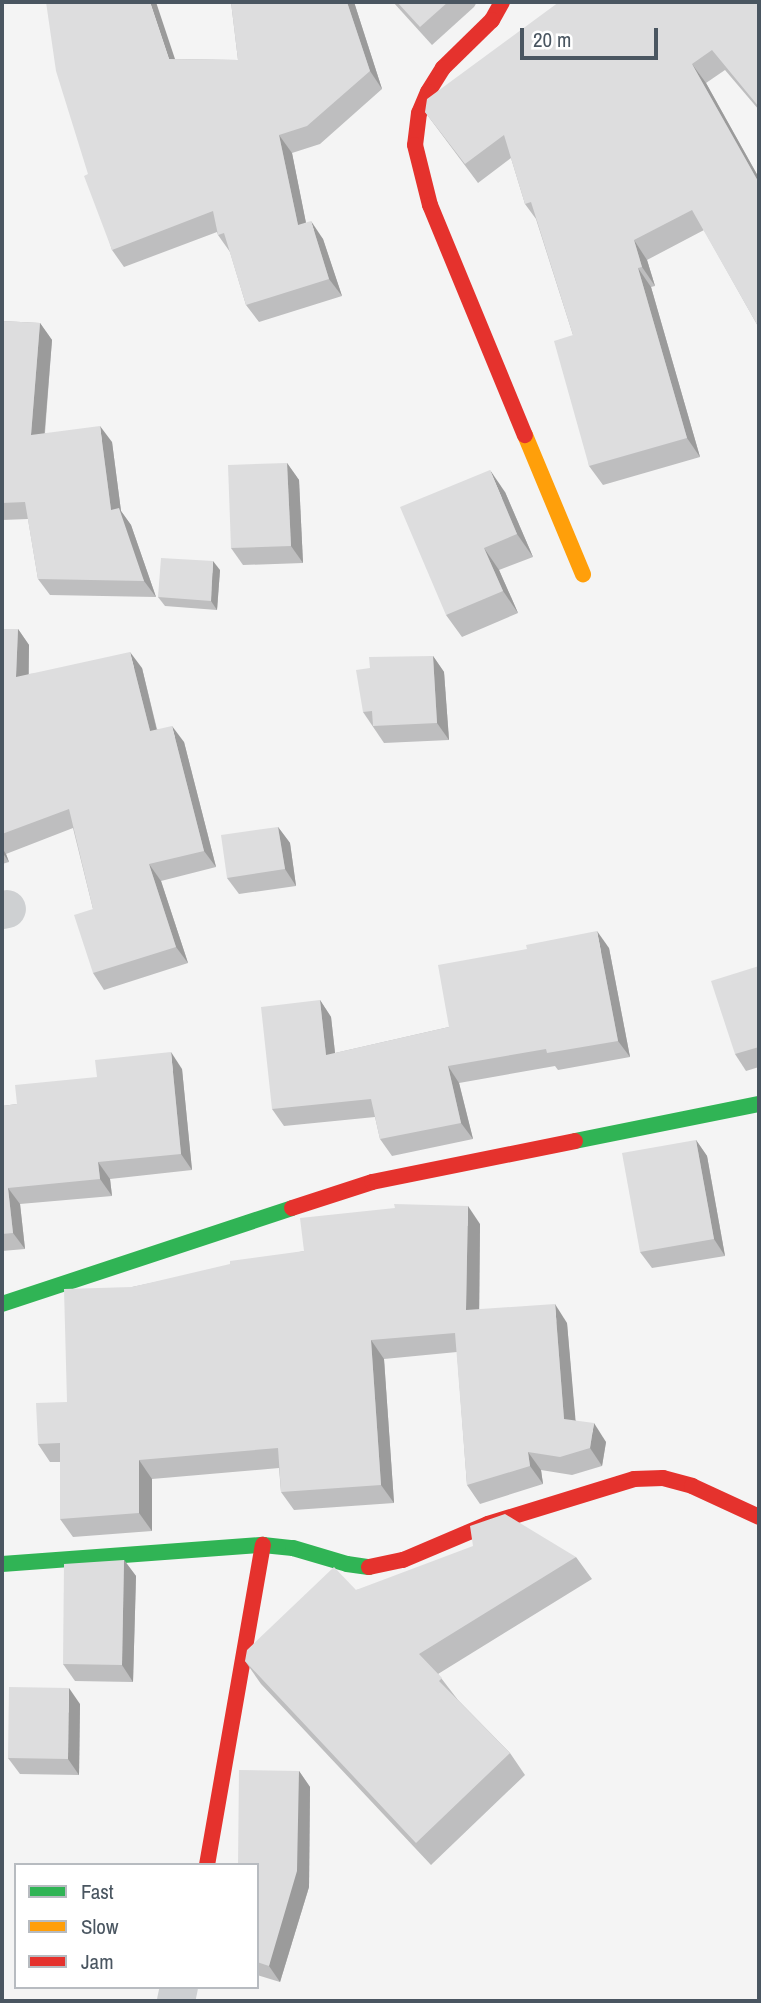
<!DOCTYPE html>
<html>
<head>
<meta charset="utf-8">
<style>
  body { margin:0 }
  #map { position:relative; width:761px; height:2003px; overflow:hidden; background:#f4f4f4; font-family:"Archivo Narrow",sans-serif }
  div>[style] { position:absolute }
  .street>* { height:38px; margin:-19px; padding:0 19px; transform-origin:19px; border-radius:19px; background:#ced0d2 }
  .fast>* { height:16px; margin:-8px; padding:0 8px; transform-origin:8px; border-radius:8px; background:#30b455 }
  .slow>* { height:16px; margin:-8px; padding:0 8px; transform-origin:8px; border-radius:8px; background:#ff9f0a }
  .jam>* { height:16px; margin:-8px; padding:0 8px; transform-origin:8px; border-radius:8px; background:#e5322d }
  .wall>* { inset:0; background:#bebebf }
  .shaded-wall>* { inset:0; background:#9b9b9b }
  .building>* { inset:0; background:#ddddde }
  span { translate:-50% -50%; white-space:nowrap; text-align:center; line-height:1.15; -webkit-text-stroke:5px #fff; paint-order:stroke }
  .frame { position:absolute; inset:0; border:4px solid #4a5661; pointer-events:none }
  .legend { position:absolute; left:14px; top:1863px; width:245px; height:126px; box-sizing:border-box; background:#fff; border:2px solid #b7bbc0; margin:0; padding:9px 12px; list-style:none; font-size:21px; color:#4a5661 }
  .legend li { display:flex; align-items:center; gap:14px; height:35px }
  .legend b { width:35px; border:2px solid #b7bbc0 }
  .scale { position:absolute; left:520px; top:28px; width:138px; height:32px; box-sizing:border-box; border:4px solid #4a5661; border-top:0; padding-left:9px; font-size:21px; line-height:24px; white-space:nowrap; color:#4a5661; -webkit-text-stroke:5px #fff; paint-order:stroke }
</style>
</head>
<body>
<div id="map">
  <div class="street">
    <i style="left:2px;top:910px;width:5px;rotate:-11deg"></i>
    <i style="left:176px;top:2001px;width:14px;rotate:-78deg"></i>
  </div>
  <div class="fast">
    <i style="left:575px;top:1141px;width:188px;rotate:-11.4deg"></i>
    <i style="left:2px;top:1304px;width:305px;rotate:-18.3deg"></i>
    <i style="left:2px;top:1564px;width:262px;rotate:-4.2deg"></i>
    <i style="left:263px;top:1545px;width:30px;rotate:6deg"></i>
    <i style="left:293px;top:1548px;width:56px;rotate:16.5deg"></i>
    <i style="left:347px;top:1564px;width:22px;rotate:8deg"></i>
  </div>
  <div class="slow">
    <i style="left:525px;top:435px;width:151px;rotate:67.4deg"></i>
  </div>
  <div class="jam">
    <i style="left:502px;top:2px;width:21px;rotate:119deg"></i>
    <i style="left:492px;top:20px;width:69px;rotate:135.6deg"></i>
    <i style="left:443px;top:68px;width:28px;rotate:122deg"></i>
    <i style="left:428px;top:92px;width:23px;rotate:113deg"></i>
    <i style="left:419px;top:113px;width:32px;rotate:97deg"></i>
    <i style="left:415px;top:145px;width:62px;rotate:76deg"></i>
    <i style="left:430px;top:205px;width:249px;rotate:67.6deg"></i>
    <i style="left:292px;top:1208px;width:84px;rotate:-18deg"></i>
    <i style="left:372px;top:1182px;width:207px;rotate:-11.4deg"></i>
    <i style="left:369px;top:1567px;width:35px;rotate:-12deg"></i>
    <i style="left:403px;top:1560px;width:92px;rotate:-23deg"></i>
    <i style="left:488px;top:1524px;width:153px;rotate:-17.1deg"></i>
    <i style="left:634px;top:1479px;width:29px;rotate:-2deg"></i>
    <i style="left:663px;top:1478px;width:30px;rotate:15deg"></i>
    <i style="left:692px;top:1486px;width:74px;rotate:24.8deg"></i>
    <i style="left:207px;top:1865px;width:325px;rotate:-80.1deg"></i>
  </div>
  <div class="wall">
    <i style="clip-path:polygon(231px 2px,354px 2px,382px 89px,320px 144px,292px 153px,306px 223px,323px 239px,342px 296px,259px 322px,246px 305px,230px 252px,218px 235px,217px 232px,124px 267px,112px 250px,88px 174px,175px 59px,238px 60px)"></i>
    <i style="clip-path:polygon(393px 2px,477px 2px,474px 7px,432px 45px)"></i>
    <i style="clip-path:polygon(759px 2px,759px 110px,725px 70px,706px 83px,759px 178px,759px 328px,704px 230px,647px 260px,655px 286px,651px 287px,700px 457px,603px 485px,589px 466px,573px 335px,536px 219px,525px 204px,511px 158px,478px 183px,425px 112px)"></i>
    <i style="clip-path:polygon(2px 321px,40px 323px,52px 340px,45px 433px,112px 442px,121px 511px,131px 525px,156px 597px,50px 595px,38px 579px,28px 519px,2px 520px)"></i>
    <i style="clip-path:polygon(287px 463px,299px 480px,303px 563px,243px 565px,231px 548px)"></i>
    <i style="clip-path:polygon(505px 492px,533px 557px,499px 570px,518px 613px,462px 637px,446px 615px)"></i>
    <i style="clip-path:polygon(220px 570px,217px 610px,165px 606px,158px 597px)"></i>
    <i style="clip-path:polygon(2px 629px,18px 629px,29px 645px,29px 674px,142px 668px,157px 729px,184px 742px,216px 867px,161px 881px,188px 963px,104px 990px,93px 973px,93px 909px,73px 828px,6px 854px,9px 862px,2px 864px)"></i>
    <i style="clip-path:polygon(433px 656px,444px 672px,449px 740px,384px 743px,363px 712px,370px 668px)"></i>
    <i style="clip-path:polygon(278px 827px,290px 843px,296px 886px,239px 894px,227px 878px)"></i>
    <i style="clip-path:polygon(609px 948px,630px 1057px,558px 1070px,555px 1066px,459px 1083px,473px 1139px,392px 1156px,380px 1139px,375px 1117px,284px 1126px,272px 1109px,320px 1000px,331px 1017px,335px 1053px,449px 1027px)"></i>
    <i style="clip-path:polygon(759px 966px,759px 1067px,746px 1071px,735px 1054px)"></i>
    <i style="clip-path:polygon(182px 1069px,192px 1170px,110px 1179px,112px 1196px,20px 1204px,25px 1249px,2px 1251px,2px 1106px,17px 1104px)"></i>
    <i style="clip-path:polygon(696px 1140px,707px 1156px,725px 1256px,652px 1268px,640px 1252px)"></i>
    <i style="clip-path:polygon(480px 1224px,479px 1310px,567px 1323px,575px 1420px,606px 1442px,602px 1466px,572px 1475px,541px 1470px,543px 1484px,480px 1504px,467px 1485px,457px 1352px,384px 1359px,394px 1503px,294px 1510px,281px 1492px,279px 1468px,152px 1479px,152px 1531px,73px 1537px,60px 1519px,60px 1462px,50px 1462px,38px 1444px,67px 1402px,132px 1287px,304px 1251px)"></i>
    <i style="clip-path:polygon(576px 1557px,592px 1579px,438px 1674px,458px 1700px,510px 1753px,525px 1775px,431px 1865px,261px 1684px,245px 1661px,356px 1590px)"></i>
    <i style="clip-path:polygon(124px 1560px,136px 1576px,133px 1682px,75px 1681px,63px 1664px)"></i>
    <i style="clip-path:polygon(80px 1704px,79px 1775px,20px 1774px,8px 1758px)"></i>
    <i style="clip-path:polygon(299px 1771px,310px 1787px,309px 1887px,280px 1982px,257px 1975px,257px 1865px)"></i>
  </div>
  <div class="shaded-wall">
    <i style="clip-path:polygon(150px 2px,156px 2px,181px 77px,169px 59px)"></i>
    <i style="clip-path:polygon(347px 2px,354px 2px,382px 89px,370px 71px)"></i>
    <i style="clip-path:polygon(692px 64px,706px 83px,759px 178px,759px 183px)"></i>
    <i style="clip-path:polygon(279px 135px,292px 153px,310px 243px,298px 225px)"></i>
    <i style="clip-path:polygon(311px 221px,323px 239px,342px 296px,329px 279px)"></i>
    <i style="clip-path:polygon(634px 240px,647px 260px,655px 286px,642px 267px)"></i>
    <i style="clip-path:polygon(638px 268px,651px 287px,700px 457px,687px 438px)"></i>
    <i style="clip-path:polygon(40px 323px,52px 340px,43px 451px,31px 435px)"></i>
    <i style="clip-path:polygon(100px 426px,112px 442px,121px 511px,131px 525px,156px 597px,144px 581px,111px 510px)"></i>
    <i style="clip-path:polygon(287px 463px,299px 480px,303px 563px,291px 546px)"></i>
    <i style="clip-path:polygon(490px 470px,505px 492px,533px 557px,517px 534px)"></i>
    <i style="clip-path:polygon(484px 548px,499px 570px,518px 613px,503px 591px)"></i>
    <i style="clip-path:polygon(213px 561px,220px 570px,217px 610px,211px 601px)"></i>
    <i style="clip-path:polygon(18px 629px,29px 645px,28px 693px,16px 677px)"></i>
    <i style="clip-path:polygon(130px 652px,142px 668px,161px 748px,150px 731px)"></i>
    <i style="clip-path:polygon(433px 656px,444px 672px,449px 740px,437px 723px)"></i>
    <i style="clip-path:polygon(172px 726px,184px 742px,216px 867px,204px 851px)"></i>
    <i style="clip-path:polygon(278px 827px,290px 843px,296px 886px,285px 869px)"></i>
    <i style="clip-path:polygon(2px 848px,6px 854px,9px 862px,2px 852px)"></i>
    <i style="clip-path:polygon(149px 864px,161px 881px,188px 963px,176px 947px)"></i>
    <i style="clip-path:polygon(597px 931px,609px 948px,630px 1057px,618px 1041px)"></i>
    <i style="clip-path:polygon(320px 1000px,331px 1017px,337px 1071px,326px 1055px)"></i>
    <i style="clip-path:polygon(171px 1052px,182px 1069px,192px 1170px,181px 1154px)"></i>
    <i style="clip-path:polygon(448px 1066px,459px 1083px,473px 1139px,461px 1123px)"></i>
    <i style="clip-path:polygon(696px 1140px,707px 1156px,725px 1256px,714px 1239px)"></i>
    <i style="clip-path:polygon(98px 1162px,110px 1179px,112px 1196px,100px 1179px)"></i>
    <i style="clip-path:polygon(8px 1188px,20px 1204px,25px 1249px,13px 1233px)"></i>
    <i style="clip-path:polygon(468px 1206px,480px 1224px,479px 1329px,466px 1310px)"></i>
    <i style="clip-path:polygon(555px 1304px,567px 1323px,577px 1437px,564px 1419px)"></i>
    <i style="clip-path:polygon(371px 1340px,384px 1359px,394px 1503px,381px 1485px)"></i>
    <i style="clip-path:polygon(594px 1423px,606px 1442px,602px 1466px,590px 1448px)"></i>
    <i style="clip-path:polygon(528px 1452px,541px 1470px,543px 1484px,530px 1466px)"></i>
    <i style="clip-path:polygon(139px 1460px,152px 1479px,152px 1531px,139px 1513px)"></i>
    <i style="clip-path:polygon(124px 1560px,136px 1576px,133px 1682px,122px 1665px)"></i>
    <i style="clip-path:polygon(69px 1688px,80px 1704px,79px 1775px,68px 1759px)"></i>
    <i style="clip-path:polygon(299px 1771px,310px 1787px,309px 1887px,280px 1982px,269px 1966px)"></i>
  </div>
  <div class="building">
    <i style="clip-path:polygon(46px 2px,150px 2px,169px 59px,238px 60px,231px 2px,347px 2px,370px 71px,307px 126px,279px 135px,298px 225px,311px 221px,329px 279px,246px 305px,224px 233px,218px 235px,213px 211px,112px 250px,84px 176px,88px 174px,56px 71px)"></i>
    <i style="clip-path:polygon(397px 2px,448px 2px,420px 27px)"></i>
    <i style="clip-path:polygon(559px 2px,759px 2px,759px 107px,712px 50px,692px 64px,759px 183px,759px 328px,692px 210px,634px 240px,642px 267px,638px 268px,687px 438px,589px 466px,554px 341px,573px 335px,531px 202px,525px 204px,504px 135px,465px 164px,425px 112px,427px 99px)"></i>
    <i style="clip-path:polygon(2px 321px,40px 323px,31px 435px,100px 426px,111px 510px,119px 508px,144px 581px,38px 579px,25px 502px,2px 503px)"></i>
    <i style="clip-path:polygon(287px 463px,291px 546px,231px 548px,228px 465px)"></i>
    <i style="clip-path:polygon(490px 470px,517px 534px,484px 548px,503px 591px,446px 615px,400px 507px)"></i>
    <i style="clip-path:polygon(161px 558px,213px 561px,211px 601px,158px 597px)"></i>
    <i style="clip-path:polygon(2px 629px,18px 629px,16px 677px,130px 652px,150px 731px,172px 726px,204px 851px,149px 864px,176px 947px,93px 973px,74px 915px,93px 909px,69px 809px,2px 834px)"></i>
    <i style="clip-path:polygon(433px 656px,437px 723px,373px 726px,372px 711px,363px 712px,356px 670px,370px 668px,369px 657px)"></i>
    <i style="clip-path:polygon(278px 827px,285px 869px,227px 878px,221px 835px)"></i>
    <i style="clip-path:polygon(597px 931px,618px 1041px,547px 1053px,546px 1049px,448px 1066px,461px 1123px,380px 1139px,371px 1099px,272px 1109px,261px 1007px,320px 1000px,326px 1055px,449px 1027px,438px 965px,527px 949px,526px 945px)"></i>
    <i style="clip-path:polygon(759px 966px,759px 1047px,735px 1054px,711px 981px)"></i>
    <i style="clip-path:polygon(171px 1052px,181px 1154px,98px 1162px,100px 1179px,8px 1188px,13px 1233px,2px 1234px,2px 1106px,17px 1104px,15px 1085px,97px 1077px,95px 1060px)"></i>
    <i style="clip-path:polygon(696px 1140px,714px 1239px,640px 1252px,622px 1153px)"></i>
    <i style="clip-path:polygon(394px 1204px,468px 1206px,466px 1310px,555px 1304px,564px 1419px,594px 1423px,590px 1448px,560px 1457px,528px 1452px,530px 1466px,467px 1485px,455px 1333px,371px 1340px,381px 1485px,281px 1492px,278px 1448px,139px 1460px,139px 1513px,60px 1519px,60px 1443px,38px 1444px,36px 1403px,67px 1402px,64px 1289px,132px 1287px,230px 1264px,230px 1261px,304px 1251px,300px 1218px,395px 1208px)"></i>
    <i style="clip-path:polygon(505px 1514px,576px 1557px,419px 1654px,442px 1678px,439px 1681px,510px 1753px,416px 1843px,245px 1661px,247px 1650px,334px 1567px,356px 1590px,473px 1546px,470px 1526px)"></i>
    <i style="clip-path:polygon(124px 1560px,122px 1665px,63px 1664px,64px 1564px)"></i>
    <i style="clip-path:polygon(9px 1687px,69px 1688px,68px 1759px,8px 1758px)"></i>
    <i style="clip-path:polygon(239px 1770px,299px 1771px,297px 1871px,269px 1966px,257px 1962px,257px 1865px,238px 1865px)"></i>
  </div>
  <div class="frame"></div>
  <ul class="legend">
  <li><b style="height:9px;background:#30b455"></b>Fast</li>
  <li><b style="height:9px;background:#ff9f0a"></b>Slow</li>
  <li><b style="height:9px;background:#e5322d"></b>Jam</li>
  </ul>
  <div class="scale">20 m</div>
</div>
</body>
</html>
